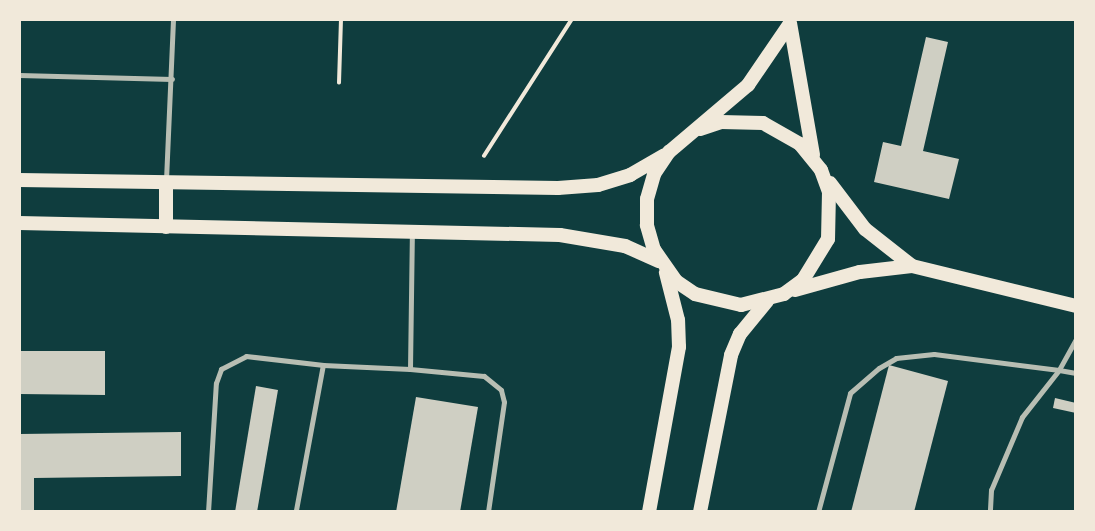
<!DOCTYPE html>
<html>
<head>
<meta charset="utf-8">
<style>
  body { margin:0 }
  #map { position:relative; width:1095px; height:531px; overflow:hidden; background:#0f3d3e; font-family:Lora,serif }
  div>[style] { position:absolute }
  .building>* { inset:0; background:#cfcfc3 }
  .path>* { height:3.5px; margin:-1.75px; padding:0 1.75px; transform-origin:1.75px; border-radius:1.75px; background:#f1e9da }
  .service>* { height:5px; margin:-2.5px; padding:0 2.5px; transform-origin:2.5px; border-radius:2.5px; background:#b8beb3 }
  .secondary>* { height:14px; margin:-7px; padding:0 7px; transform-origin:7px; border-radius:7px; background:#f1e9da }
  span { translate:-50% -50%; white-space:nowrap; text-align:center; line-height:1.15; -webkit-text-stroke:5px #f1e9da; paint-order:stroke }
  .frame { position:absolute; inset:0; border:21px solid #f1e9da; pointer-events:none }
</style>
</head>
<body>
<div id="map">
  <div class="building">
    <i style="clip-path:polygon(926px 37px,948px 42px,923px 151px,959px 159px,949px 199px,874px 182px,883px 142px,901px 146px)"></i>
    <i style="clip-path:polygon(19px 351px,105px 351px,105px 395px,19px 394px)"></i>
    <i style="clip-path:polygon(889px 365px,948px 381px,914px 512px,851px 512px)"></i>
    <i style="clip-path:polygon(256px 386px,278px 390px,257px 512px,235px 512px)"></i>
    <i style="clip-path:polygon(416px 397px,478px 407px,460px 512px,396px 512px)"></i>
    <i style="clip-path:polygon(1055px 398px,1076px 403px,1076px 413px,1053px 408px)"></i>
    <i style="clip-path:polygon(181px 432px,181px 476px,34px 478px,34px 512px,19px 512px,19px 434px)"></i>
  </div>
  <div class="path">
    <i style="left:339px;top:83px;width:64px;rotate:-88.2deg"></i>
    <i style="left:484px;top:156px;width:163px;rotate:-57.3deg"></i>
  </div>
  <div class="service">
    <i style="left:19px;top:75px;width:153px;rotate:1.5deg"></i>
    <i style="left:166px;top:180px;width:161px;rotate:-87.5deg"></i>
    <i style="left:1076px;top:339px;width:35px;rotate:119deg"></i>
    <i style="left:1059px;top:370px;width:17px;rotate:10deg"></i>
    <i style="left:410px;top:369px;width:74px;rotate:5.4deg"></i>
    <i style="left:484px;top:376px;width:22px;rotate:39deg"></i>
    <i style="left:501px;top:390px;width:12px;rotate:76deg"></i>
    <i style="left:504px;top:402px;width:111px;rotate:98.3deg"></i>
    <i style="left:296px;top:510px;width:147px;rotate:-79.5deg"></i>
    <i style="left:323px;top:365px;width:87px;rotate:2.6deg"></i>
    <i style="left:410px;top:369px;width:137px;rotate:-89.2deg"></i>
    <i style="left:208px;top:512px;width:129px;rotate:-86.5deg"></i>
    <i style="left:216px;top:383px;width:15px;rotate:-70deg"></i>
    <i style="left:221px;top:369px;width:28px;rotate:-27deg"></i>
    <i style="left:246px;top:356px;width:78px;rotate:6.7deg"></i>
    <i style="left:818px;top:512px;width:123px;rotate:-74.9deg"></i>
    <i style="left:850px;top:393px;width:38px;rotate:-41deg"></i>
    <i style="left:879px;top:368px;width:20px;rotate:-30deg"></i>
    <i style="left:896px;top:358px;width:38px;rotate:-6deg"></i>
    <i style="left:934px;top:354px;width:126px;rotate:7.3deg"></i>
    <i style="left:1059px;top:370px;width:60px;rotate:128.2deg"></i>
    <i style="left:1022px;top:417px;width:79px;rotate:113deg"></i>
    <i style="left:991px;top:490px;width:22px;rotate:93deg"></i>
  </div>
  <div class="secondary">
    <i style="left:790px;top:23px;width:134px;rotate:80.1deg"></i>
    <i style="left:700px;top:129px;width:22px;rotate:-18deg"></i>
    <i style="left:721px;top:122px;width:42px;rotate:1.4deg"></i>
    <i style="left:763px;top:123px;width:43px;rotate:29.6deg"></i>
    <i style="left:800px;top:144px;width:33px;rotate:51deg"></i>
    <i style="left:821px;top:170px;width:23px;rotate:70deg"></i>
    <i style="left:829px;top:192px;width:47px;rotate:91.2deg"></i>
    <i style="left:828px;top:239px;width:48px;rotate:121.4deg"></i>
    <i style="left:803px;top:280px;width:24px;rotate:144deg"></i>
    <i style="left:784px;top:294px;width:44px;rotate:165.7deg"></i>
    <i style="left:741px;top:305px;width:47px;rotate:-166.6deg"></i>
    <i style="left:695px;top:294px;width:23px;rotate:-146deg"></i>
    <i style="left:676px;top:281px;width:38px;rotate:-125deg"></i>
    <i style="left:654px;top:250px;width:26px;rotate:-106deg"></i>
    <i style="left:647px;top:225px;width:26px;rotate:-90deg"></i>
    <i style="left:647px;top:199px;width:26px;rotate:-74deg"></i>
    <i style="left:654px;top:174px;width:27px;rotate:-56deg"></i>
    <i style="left:669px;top:152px;width:104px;rotate:-40.3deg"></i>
    <i style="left:748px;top:85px;width:73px;rotate:-55.7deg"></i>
    <i style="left:19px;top:180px;width:539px;rotate:0.85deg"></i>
    <i style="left:558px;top:188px;width:40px;rotate:-4.3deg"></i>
    <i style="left:598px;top:185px;width:34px;rotate:-17deg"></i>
    <i style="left:630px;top:175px;width:39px;rotate:-30deg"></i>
    <i style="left:830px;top:183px;width:58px;rotate:52.7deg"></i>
    <i style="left:865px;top:229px;width:60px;rotate:38.2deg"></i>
    <i style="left:19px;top:223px;width:541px;rotate:1.27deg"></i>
    <i style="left:560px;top:235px;width:66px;rotate:9.6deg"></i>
    <i style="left:625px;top:246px;width:37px;rotate:24deg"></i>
    <i style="left:166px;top:227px;width:44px;rotate:-90deg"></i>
    <i style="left:795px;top:290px;width:67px;rotate:-15.5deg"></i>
    <i style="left:860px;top:272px;width:52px;rotate:-6.6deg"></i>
    <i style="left:912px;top:266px;width:169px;rotate:13.7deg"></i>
    <i style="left:649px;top:512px;width:168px;rotate:-79.7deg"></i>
    <i style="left:679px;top:347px;width:27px;rotate:-92deg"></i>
    <i style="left:678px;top:320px;width:49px;rotate:-104.3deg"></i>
    <i style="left:700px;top:512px;width:160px;rotate:-78.8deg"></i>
    <i style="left:731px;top:355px;width:23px;rotate:-67deg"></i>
    <i style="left:740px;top:334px;width:43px;rotate:-50.7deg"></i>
  </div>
  <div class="frame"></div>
</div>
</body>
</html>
